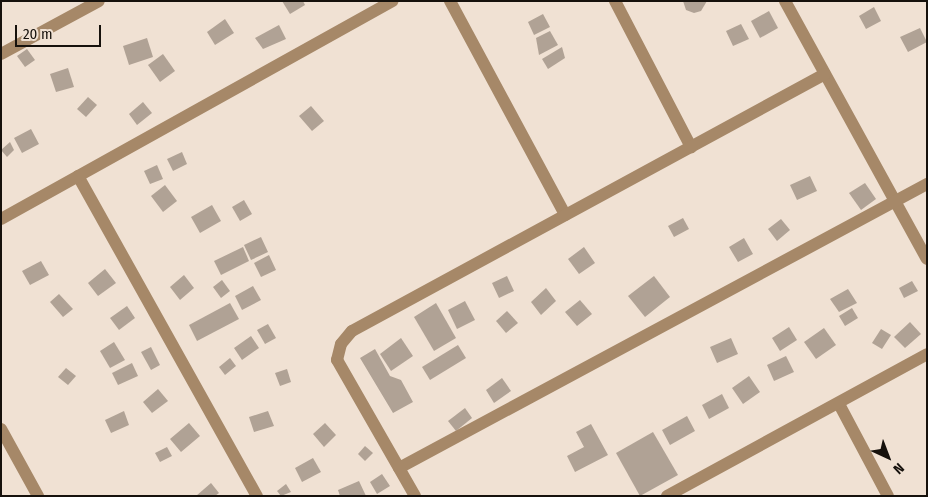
<!DOCTYPE html>
<html>
<head>
<meta charset="utf-8">
<style>
  body { margin:0 }
  #map { position:relative; width:928px; height:497px; overflow:hidden; background:#f0e1d3; font-family:"Fira Sans Condensed",sans-serif }
  div>[style] { position:absolute }
  .building>* { inset:0; background:#b0a295 }
  .minor>* { height:12px; margin:-6px; padding:0 6px; transform-origin:6px; border-radius:6px; background:#a68868 }
  span { translate:-50% -50%; white-space:nowrap; text-align:center; line-height:1.15; -webkit-text-stroke:4px #f0e1d3; paint-order:stroke }
  .frame { position:absolute; inset:0; border:2px solid #16110c; pointer-events:none }
  .north { position:absolute; left:863px; top:432px; width:50px; height:50px; -webkit-text-stroke:4px #f0e1d3; paint-order:stroke; rotate:137deg; font-size:14px; font-weight:700; line-height:20px; text-align:center; color:#16110c }
  .north::after { content:''; display:block; margin:auto; width:18px; height:22px; background:#16110c; clip-path:polygon(50% 0,100% 100%,50% 72%,0 100%) }
  .scale { position:absolute; left:15px; top:25px; width:86px; height:22px; box-sizing:border-box; border:2px solid #16110c; border-top:0; padding-left:6px; font-size:15px; line-height:18px; white-space:nowrap; color:#16110c; -webkit-text-stroke:4px #f0e1d3; paint-order:stroke }
</style>
</head>
<body>
<div id="map">
  <div class="building">
    <i style="clip-path:polygon(282px 1px,303px 1px,305px 5px,290px 14px)"></i>
    <i style="clip-path:polygon(683px 1px,707px 1px,701px 11px,694px 13px,686px 10px)"></i>
    <i style="clip-path:polygon(874px 7px,881px 21px,866px 29px,859px 16px)"></i>
    <i style="clip-path:polygon(769px 11px,778px 28px,760px 38px,751px 21px)"></i>
    <i style="clip-path:polygon(543px 14px,550px 27px,534px 35px,528px 22px)"></i>
    <i style="clip-path:polygon(225px 19px,234px 33px,215px 45px,207px 32px)"></i>
    <i style="clip-path:polygon(741px 24px,749px 39px,733px 46px,726px 31px)"></i>
    <i style="clip-path:polygon(279px 25px,286px 39px,263px 49px,255px 38px)"></i>
    <i style="clip-path:polygon(920px 28px,927px 42px,908px 52px,900px 37px)"></i>
    <i style="clip-path:polygon(550px 31px,558px 45px,539px 55px,536px 38px)"></i>
    <i style="clip-path:polygon(147px 38px,153px 57px,129px 65px,123px 46px)"></i>
    <i style="clip-path:polygon(562px 47px,565px 58px,548px 69px,542px 59px)"></i>
    <i style="clip-path:polygon(27px 49px,35px 60px,25px 67px,17px 56px)"></i>
    <i style="clip-path:polygon(163px 54px,175px 71px,160px 82px,148px 65px)"></i>
    <i style="clip-path:polygon(68px 68px,74px 87px,56px 92px,50px 74px)"></i>
    <i style="clip-path:polygon(88px 97px,97px 105px,86px 117px,77px 109px)"></i>
    <i style="clip-path:polygon(143px 102px,152px 113px,137px 125px,129px 114px)"></i>
    <i style="clip-path:polygon(311px 106px,324px 121px,312px 131px,299px 116px)"></i>
    <i style="clip-path:polygon(31px 129px,39px 144px,22px 153px,14px 138px)"></i>
    <i style="clip-path:polygon(10px 142px,14px 150px,7px 157px,1px 150px)"></i>
    <i style="clip-path:polygon(182px 152px,187px 164px,173px 171px,167px 159px)"></i>
    <i style="clip-path:polygon(157px 165px,163px 179px,150px 184px,144px 171px)"></i>
    <i style="clip-path:polygon(810px 176px,817px 191px,797px 200px,790px 185px)"></i>
    <i style="clip-path:polygon(865px 183px,876px 199px,861px 210px,849px 193px)"></i>
    <i style="clip-path:polygon(165px 185px,177px 201px,163px 212px,151px 196px)"></i>
    <i style="clip-path:polygon(244px 200px,252px 214px,240px 221px,232px 207px)"></i>
    <i style="clip-path:polygon(212px 205px,221px 221px,200px 233px,191px 217px)"></i>
    <i style="clip-path:polygon(683px 218px,689px 229px,674px 237px,668px 226px)"></i>
    <i style="clip-path:polygon(781px 219px,790px 230px,777px 241px,768px 229px)"></i>
    <i style="clip-path:polygon(261px 237px,268px 252px,251px 260px,244px 245px)"></i>
    <i style="clip-path:polygon(744px 238px,753px 254px,738px 262px,729px 247px)"></i>
    <i style="clip-path:polygon(243px 247px,249px 261px,221px 275px,214px 261px)"></i>
    <i style="clip-path:polygon(584px 247px,595px 263px,579px 274px,568px 259px)"></i>
    <i style="clip-path:polygon(269px 255px,276px 270px,261px 277px,254px 263px)"></i>
    <i style="clip-path:polygon(41px 261px,49px 275px,30px 285px,22px 271px)"></i>
    <i style="clip-path:polygon(105px 269px,116px 283px,98px 296px,88px 283px)"></i>
    <i style="clip-path:polygon(184px 275px,194px 288px,180px 300px,170px 287px)"></i>
    <i style="clip-path:polygon(507px 276px,514px 291px,499px 298px,492px 283px)"></i>
    <i style="clip-path:polygon(654px 276px,670px 297px,645px 317px,628px 296px)"></i>
    <i style="clip-path:polygon(222px 280px,230px 291px,221px 298px,213px 287px)"></i>
    <i style="clip-path:polygon(912px 281px,918px 291px,904px 298px,899px 288px)"></i>
    <i style="clip-path:polygon(253px 286px,261px 300px,242px 310px,235px 296px)"></i>
    <i style="clip-path:polygon(546px 288px,556px 301px,541px 315px,531px 302px)"></i>
    <i style="clip-path:polygon(848px 289px,857px 303px,839px 312px,830px 299px)"></i>
    <i style="clip-path:polygon(59px 294px,73px 309px,63px 317px,50px 302px)"></i>
    <i style="clip-path:polygon(580px 300px,592px 314px,577px 326px,565px 312px)"></i>
    <i style="clip-path:polygon(465px 301px,475px 320px,457px 329px,448px 310px)"></i>
    <i style="clip-path:polygon(230px 303px,239px 319px,197px 341px,189px 325px)"></i>
    <i style="clip-path:polygon(436px 303px,456px 338px,434px 351px,414px 317px)"></i>
    <i style="clip-path:polygon(127px 306px,135px 318px,119px 330px,110px 318px)"></i>
    <i style="clip-path:polygon(852px 308px,858px 318px,845px 326px,839px 316px)"></i>
    <i style="clip-path:polygon(507px 311px,518px 323px,506px 333px,496px 321px)"></i>
    <i style="clip-path:polygon(910px 322px,921px 334px,905px 348px,894px 337px)"></i>
    <i style="clip-path:polygon(268px 324px,276px 338px,265px 344px,257px 330px)"></i>
    <i style="clip-path:polygon(789px 327px,797px 340px,780px 351px,772px 338px)"></i>
    <i style="clip-path:polygon(824px 328px,836px 345px,816px 359px,804px 342px)"></i>
    <i style="clip-path:polygon(881px 329px,891px 335px,882px 349px,872px 343px)"></i>
    <i style="clip-path:polygon(251px 336px,259px 348px,242px 360px,234px 348px)"></i>
    <i style="clip-path:polygon(401px 338px,413px 356px,391px 371px,380px 354px)"></i>
    <i style="clip-path:polygon(731px 338px,738px 354px,717px 363px,710px 347px)"></i>
    <i style="clip-path:polygon(114px 342px,125px 360px,110px 368px,100px 351px)"></i>
    <i style="clip-path:polygon(458px 345px,466px 358px,430px 380px,422px 367px)"></i>
    <i style="clip-path:polygon(151px 347px,160px 365px,151px 370px,141px 352px)"></i>
    <i style="clip-path:polygon(375px 349px,390px 376px,401px 380px,413px 402px,393px 413px,360px 358px)"></i>
    <i style="clip-path:polygon(786px 356px,794px 372px,774px 381px,767px 365px)"></i>
    <i style="clip-path:polygon(230px 358px,236px 366px,225px 375px,219px 367px)"></i>
    <i style="clip-path:polygon(132px 363px,138px 376px,118px 385px,112px 373px)"></i>
    <i style="clip-path:polygon(66px 368px,76px 376px,68px 385px,58px 377px)"></i>
    <i style="clip-path:polygon(287px 369px,291px 382px,280px 386px,275px 373px)"></i>
    <i style="clip-path:polygon(749px 376px,760px 392px,743px 404px,732px 388px)"></i>
    <i style="clip-path:polygon(502px 378px,511px 391px,494px 403px,486px 390px)"></i>
    <i style="clip-path:polygon(158px 389px,168px 401px,152px 413px,143px 402px)"></i>
    <i style="clip-path:polygon(722px 394px,729px 408px,709px 419px,702px 405px)"></i>
    <i style="clip-path:polygon(465px 408px,472px 418px,456px 431px,448px 421px)"></i>
    <i style="clip-path:polygon(124px 411px,129px 425px,111px 433px,105px 420px)"></i>
    <i style="clip-path:polygon(268px 411px,274px 426px,254px 432px,249px 417px)"></i>
    <i style="clip-path:polygon(687px 416px,695px 431px,670px 445px,662px 430px)"></i>
    <i style="clip-path:polygon(189px 423px,200px 436px,181px 452px,170px 439px)"></i>
    <i style="clip-path:polygon(325px 423px,336px 435px,324px 447px,313px 434px)"></i>
    <i style="clip-path:polygon(591px 424px,608px 455px,575px 472px,567px 456px,584px 447px,576px 432px)"></i>
    <i style="clip-path:polygon(653px 432px,678px 475px,640px 496px,616px 453px)"></i>
    <i style="clip-path:polygon(365px 446px,373px 453px,365px 461px,358px 454px)"></i>
    <i style="clip-path:polygon(167px 447px,172px 456px,160px 462px,155px 453px)"></i>
    <i style="clip-path:polygon(313px 458px,321px 472px,302px 482px,295px 468px)"></i>
    <i style="clip-path:polygon(382px 474px,390px 486px,377px 494px,370px 482px)"></i>
    <i style="clip-path:polygon(359px 481px,366px 496px,340px 496px,338px 490px)"></i>
    <i style="clip-path:polygon(211px 483px,219px 493px,215px 496px,196px 496px)"></i>
    <i style="clip-path:polygon(286px 484px,291px 492px,281px 496px,277px 491px)"></i>
  </div>
  <div class="minor">
    <i style="left:450px;top:1px;width:243px;rotate:61.7deg"></i>
    <i style="left:615px;top:1px;width:165px;rotate:62.5deg"></i>
    <i style="left:785px;top:1px;width:294px;rotate:61.2deg"></i>
    <i style="left:1px;top:54px;width:111px;rotate:-28.4deg"></i>
    <i style="left:78px;top:176px;width:367px;rotate:60.8deg"></i>
    <i style="left:1px;top:219px;width:448px;rotate:-29.1deg"></i>
    <i style="left:839px;top:404px;width:104px;rotate:62deg"></i>
    <i style="left:1px;top:429px;width:77px;rotate:61.1deg"></i>
    <i style="left:399px;top:468px;width:600px;rotate:-28.27deg"></i>
    <i style="left:415px;top:496px;width:157px;rotate:-119.8deg"></i>
    <i style="left:337px;top:360px;width:16px;rotate:-76deg"></i>
    <i style="left:341px;top:344px;width:17px;rotate:-50deg"></i>
    <i style="left:352px;top:331px;width:538px;rotate:-28.52deg"></i>
    <i style="left:667px;top:496px;width:296px;rotate:-28.6deg"></i>
  </div>
  <div class="frame"></div>
  <div class="north">N</div>
  <div class="scale">20 m</div>
</div>
</body>
</html>
